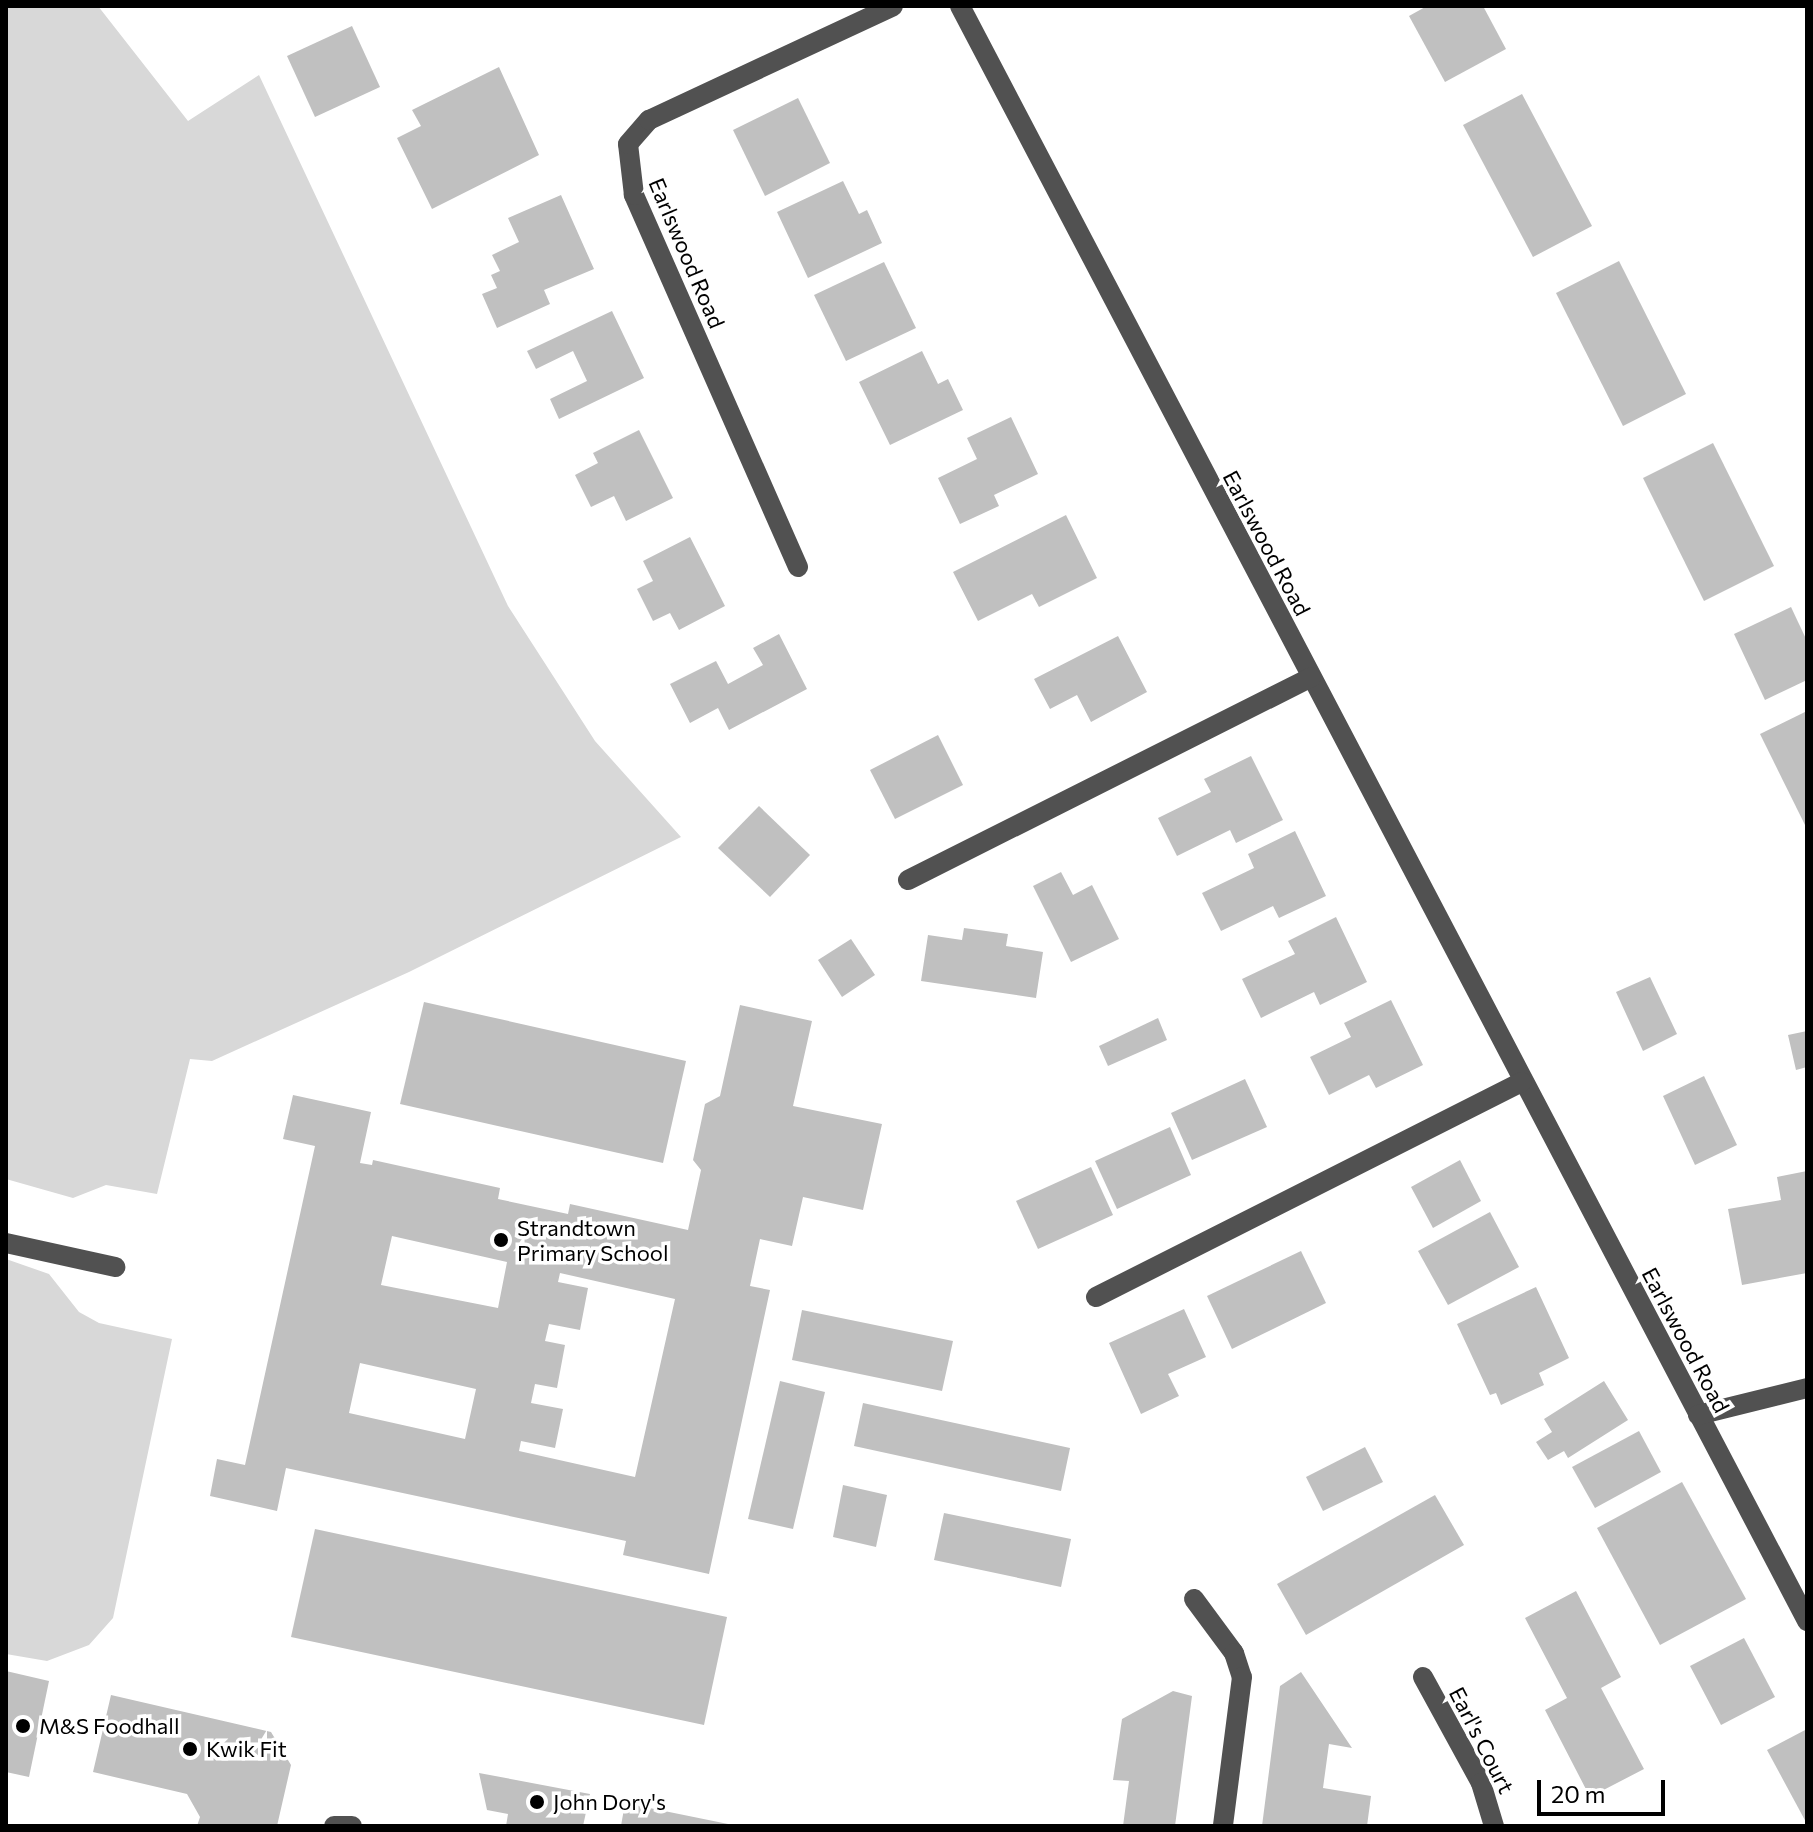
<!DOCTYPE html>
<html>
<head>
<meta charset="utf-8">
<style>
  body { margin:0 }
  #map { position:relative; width:1813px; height:1832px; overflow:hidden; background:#fff; font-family:Commissioner,sans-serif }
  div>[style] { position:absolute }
  .green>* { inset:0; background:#d8d8d8 }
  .building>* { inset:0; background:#c0c0c0 }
  .minor>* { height:20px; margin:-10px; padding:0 10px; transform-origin:10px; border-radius:10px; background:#515151 }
  .dots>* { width:22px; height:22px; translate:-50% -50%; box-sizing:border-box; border:4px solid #fff; border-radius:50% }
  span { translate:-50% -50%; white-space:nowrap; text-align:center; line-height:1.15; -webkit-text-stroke:7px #fff; paint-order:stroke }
  .street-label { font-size:22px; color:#000 }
  .poi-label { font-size:22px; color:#000 }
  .left { translate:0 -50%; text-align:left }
  .frame { position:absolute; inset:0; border:8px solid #000; pointer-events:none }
  .scale { position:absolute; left:1537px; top:1780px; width:128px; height:36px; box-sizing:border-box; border:4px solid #000; border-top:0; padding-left:10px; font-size:24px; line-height:28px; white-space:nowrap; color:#000; -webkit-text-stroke:6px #fff; paint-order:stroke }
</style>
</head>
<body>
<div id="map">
  <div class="green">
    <i style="clip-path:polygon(6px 6px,98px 6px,188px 121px,259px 75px,508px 606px,595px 741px,681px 837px,409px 972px,212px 1061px,190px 1059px,157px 1194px,106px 1185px,73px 1198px,6px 1179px)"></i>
    <i style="clip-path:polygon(6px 1259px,49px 1274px,79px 1312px,99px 1323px,172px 1339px,113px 1618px,89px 1645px,47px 1661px,6px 1654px)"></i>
  </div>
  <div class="building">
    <i style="clip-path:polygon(1427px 6px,1483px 6px,1506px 49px,1445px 82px,1409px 16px)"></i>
    <i style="clip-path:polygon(352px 26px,380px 87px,315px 117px,287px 56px)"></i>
    <i style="clip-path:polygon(499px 67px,539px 155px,432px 209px,397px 138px,421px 126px,412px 110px)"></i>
    <i style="clip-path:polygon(1522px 94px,1592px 226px,1533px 257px,1463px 125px)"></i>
    <i style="clip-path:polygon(798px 98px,830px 163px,765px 196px,733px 130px)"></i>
    <i style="clip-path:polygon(843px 181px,859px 214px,867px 210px,882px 243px,808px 278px,777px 212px)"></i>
    <i style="clip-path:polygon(561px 195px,594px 269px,544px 290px,550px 304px,497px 328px,482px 294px,497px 288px,491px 275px,500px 271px,492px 255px,519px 242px,508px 218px)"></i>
    <i style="clip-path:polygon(1619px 261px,1686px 394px,1623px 426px,1556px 293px)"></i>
    <i style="clip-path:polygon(884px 262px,916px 328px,846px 361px,814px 295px)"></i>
    <i style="clip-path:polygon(612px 311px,644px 378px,559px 419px,550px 399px,587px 381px,573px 351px,536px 369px,527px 351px)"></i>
    <i style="clip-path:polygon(922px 351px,938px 384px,948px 379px,963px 410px,890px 445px,859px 382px)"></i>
    <i style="clip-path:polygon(1011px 417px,1038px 474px,994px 495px,999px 506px,960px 524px,938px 478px,977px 459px,967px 438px)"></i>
    <i style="clip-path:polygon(639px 430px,673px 498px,626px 521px,614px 496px,591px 507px,575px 475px,598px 463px,593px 453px)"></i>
    <i style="clip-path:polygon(1713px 443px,1774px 566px,1704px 601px,1643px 478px)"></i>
    <i style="clip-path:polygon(1066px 515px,1097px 578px,1039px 607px,1032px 594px,978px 621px,953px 572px)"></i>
    <i style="clip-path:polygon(690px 537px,725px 606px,679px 630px,670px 613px,653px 621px,637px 589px,653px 581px,643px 561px)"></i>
    <i style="clip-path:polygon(1791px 607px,1807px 641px,1807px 680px,1765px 700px,1734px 634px)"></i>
    <i style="clip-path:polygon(779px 634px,807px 689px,729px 730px,718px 708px,690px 723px,670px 684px,716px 661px,728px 684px,763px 665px,753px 648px)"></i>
    <i style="clip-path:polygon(1118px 636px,1147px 692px,1091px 722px,1077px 695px,1050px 709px,1034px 679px)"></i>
    <i style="clip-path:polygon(1807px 711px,1807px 829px,1760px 734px)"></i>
    <i style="clip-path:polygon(938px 735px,963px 785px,895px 819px,870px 770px)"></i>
    <i style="clip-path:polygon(1251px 756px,1283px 820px,1236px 843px,1230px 830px,1177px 856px,1158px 818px,1211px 792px,1204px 779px)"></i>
    <i style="clip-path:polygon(759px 806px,810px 855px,770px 897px,718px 848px)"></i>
    <i style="clip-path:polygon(1295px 831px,1326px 896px,1279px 918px,1273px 906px,1221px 931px,1202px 893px,1254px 868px,1248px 854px)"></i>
    <i style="clip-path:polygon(1061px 872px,1073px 895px,1092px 885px,1119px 939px,1071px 962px,1033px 886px)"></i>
    <i style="clip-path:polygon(1336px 917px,1367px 982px,1320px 1005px,1314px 992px,1261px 1018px,1242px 979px,1295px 954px,1288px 941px)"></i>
    <i style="clip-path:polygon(964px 928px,1008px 934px,1006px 946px,1043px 952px,1036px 998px,921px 981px,928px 935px,962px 940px)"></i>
    <i style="clip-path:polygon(851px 939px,875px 975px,842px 997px,818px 960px)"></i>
    <i style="clip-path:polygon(1650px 977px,1677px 1034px,1643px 1051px,1616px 992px)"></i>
    <i style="clip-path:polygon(1391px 1000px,1423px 1065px,1376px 1088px,1369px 1075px,1329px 1095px,1310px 1057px,1351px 1037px,1344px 1023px)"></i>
    <i style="clip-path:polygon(424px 1002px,686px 1061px,663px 1163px,400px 1104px)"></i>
    <i style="clip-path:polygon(evenodd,740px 1005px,812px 1021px,793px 1106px,882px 1124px,863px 1210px,803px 1197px,792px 1246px,760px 1239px,750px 1286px,770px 1290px,709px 1574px,623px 1555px,626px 1541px,286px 1468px,277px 1511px,210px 1496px,217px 1459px,245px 1465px,315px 1146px,283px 1139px,293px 1095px,371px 1112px,360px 1163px,372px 1165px,373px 1160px,500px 1188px,498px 1199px,568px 1214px,570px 1204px,688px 1230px,701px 1170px,693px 1160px,705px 1104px,720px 1096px,740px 1005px,392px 1236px,507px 1262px,498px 1308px,381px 1285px,392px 1236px,740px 1005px,560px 1273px,675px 1299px,635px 1477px,519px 1451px,521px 1441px,555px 1448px,563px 1409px,531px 1403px,535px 1384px,557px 1388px,565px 1345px,545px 1341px,549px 1324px,580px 1330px,588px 1288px,558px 1282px,560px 1273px,740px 1005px,360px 1363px,476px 1389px,465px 1439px,349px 1413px,360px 1363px)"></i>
    <i style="clip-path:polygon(1158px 1018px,1167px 1040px,1108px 1066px,1099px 1046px)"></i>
    <i style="clip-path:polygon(1807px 1031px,1807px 1067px,1796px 1070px,1788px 1035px)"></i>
    <i style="clip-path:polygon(1704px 1076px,1737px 1145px,1695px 1165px,1663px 1096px)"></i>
    <i style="clip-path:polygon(1245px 1079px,1267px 1127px,1192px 1160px,1171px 1113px)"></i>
    <i style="clip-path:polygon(1170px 1127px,1191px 1175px,1117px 1209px,1095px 1161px)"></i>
    <i style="clip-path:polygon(1460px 1160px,1481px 1201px,1433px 1228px,1411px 1187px)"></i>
    <i style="clip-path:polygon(1091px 1167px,1113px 1215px,1038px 1249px,1016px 1201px)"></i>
    <i style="clip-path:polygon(1807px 1171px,1807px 1273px,1742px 1285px,1728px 1209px,1781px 1200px,1777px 1177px)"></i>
    <i style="clip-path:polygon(1490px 1212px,1519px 1267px,1448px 1305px,1418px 1251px)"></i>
    <i style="clip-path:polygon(1301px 1251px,1326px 1303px,1232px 1349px,1207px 1296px)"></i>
    <i style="clip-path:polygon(1536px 1287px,1569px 1358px,1539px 1373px,1544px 1385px,1501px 1405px,1496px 1393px,1490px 1395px,1457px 1324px)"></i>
    <i style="clip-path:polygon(1184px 1309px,1206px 1357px,1168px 1374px,1179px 1396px,1141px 1414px,1109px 1343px)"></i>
    <i style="clip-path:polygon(802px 1310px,953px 1341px,942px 1391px,792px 1360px)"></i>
    <i style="clip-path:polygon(780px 1381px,825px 1392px,793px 1529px,748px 1519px)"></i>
    <i style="clip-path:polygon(1604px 1381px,1628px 1420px,1568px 1458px,1564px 1451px,1548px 1460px,1536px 1442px,1552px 1432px,1544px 1419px)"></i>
    <i style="clip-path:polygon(863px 1403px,1070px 1448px,1061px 1491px,854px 1446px)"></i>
    <i style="clip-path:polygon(1639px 1431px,1661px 1472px,1595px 1508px,1572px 1467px)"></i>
    <i style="clip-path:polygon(1365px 1447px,1383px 1482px,1323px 1511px,1306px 1477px)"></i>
    <i style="clip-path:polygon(1682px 1482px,1746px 1599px,1660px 1645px,1597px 1528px)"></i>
    <i style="clip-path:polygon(843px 1485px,887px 1495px,876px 1547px,833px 1537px)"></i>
    <i style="clip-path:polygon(1435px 1495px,1464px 1545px,1306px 1635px,1277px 1584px)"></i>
    <i style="clip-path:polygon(944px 1513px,1071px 1539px,1061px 1587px,934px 1560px)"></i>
    <i style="clip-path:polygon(315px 1529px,727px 1617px,704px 1725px,291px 1637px)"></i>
    <i style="clip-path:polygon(1576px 1591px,1621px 1677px,1601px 1688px,1644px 1769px,1590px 1797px,1545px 1710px,1567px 1698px,1525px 1618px)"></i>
    <i style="clip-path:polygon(1744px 1638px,1775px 1697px,1721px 1725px,1690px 1666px)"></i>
    <i style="clip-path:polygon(6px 1671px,49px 1681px,29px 1777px,6px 1772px)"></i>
    <i style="clip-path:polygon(1301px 1672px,1352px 1748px,1329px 1744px,1323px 1788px,1371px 1796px,1367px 1826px,1262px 1826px,1280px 1686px)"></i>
    <i style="clip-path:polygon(1173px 1691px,1192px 1696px,1175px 1826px,1123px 1826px,1129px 1781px,1113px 1780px,1122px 1719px)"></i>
    <i style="clip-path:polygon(111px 1695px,271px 1732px,291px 1765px,277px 1826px,197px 1826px,200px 1817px,187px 1794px,93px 1772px)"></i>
    <i style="clip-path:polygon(1807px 1729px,1807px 1824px,1767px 1750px)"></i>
    <i style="clip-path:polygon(479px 1773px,590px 1794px,583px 1826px,506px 1826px,508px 1814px,487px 1810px)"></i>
    <i style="clip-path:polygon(625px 1803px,733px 1825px,733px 1826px,621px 1826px)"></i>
  </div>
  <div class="minor">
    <i style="left:960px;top:6px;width:1824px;rotate:62.32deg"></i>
    <i style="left:798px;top:567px;width:407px;rotate:-113.8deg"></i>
    <i style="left:634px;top:195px;width:51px;rotate:-96.7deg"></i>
    <i style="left:628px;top:144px;width:32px;rotate:-49deg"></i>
    <i style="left:649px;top:120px;width:269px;rotate:-25deg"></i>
    <i style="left:908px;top:880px;width:451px;rotate:-26.7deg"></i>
    <i style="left:6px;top:1243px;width:112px;rotate:12.4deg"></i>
    <i style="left:1096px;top:1297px;width:477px;rotate:-26.8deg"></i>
    <i style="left:1698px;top:1415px;width:112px;rotate:-13.9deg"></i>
    <i style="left:1194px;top:1599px;width:67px;rotate:53.5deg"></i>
    <i style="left:1234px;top:1653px;width:25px;rotate:72deg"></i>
    <i style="left:1242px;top:1677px;width:150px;rotate:97.3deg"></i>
    <i style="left:1423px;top:1677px;width:121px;rotate:61.3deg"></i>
    <i style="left:1481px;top:1783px;width:45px;rotate:73.2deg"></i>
    <i style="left:334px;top:1826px;width:18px"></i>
  </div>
  <div class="dots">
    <i style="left:501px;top:1240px;background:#000"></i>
    <i style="left:23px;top:1726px;background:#000"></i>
    <i style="left:190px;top:1749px;background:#000"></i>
    <i style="left:537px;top:1802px;background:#000"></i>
  </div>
  <div class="street-label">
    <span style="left:687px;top:253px;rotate:67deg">Earlswood Road</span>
    <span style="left:1267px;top:543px;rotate:62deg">Earlswood Road</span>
    <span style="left:1686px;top:1340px;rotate:62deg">Earlswood Road</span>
    <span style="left:1482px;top:1740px;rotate:63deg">Earl's Court</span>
  </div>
  <div class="poi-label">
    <span class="left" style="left:517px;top:1240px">Strandtown<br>Primary School</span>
    <span class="left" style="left:39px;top:1726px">M&amp;S Foodhall</span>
    <span class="left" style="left:206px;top:1749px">Kwik Fit</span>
    <span class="left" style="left:553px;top:1802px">John Dory's</span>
  </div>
  <div class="frame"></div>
  <div class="scale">20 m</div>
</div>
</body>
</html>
